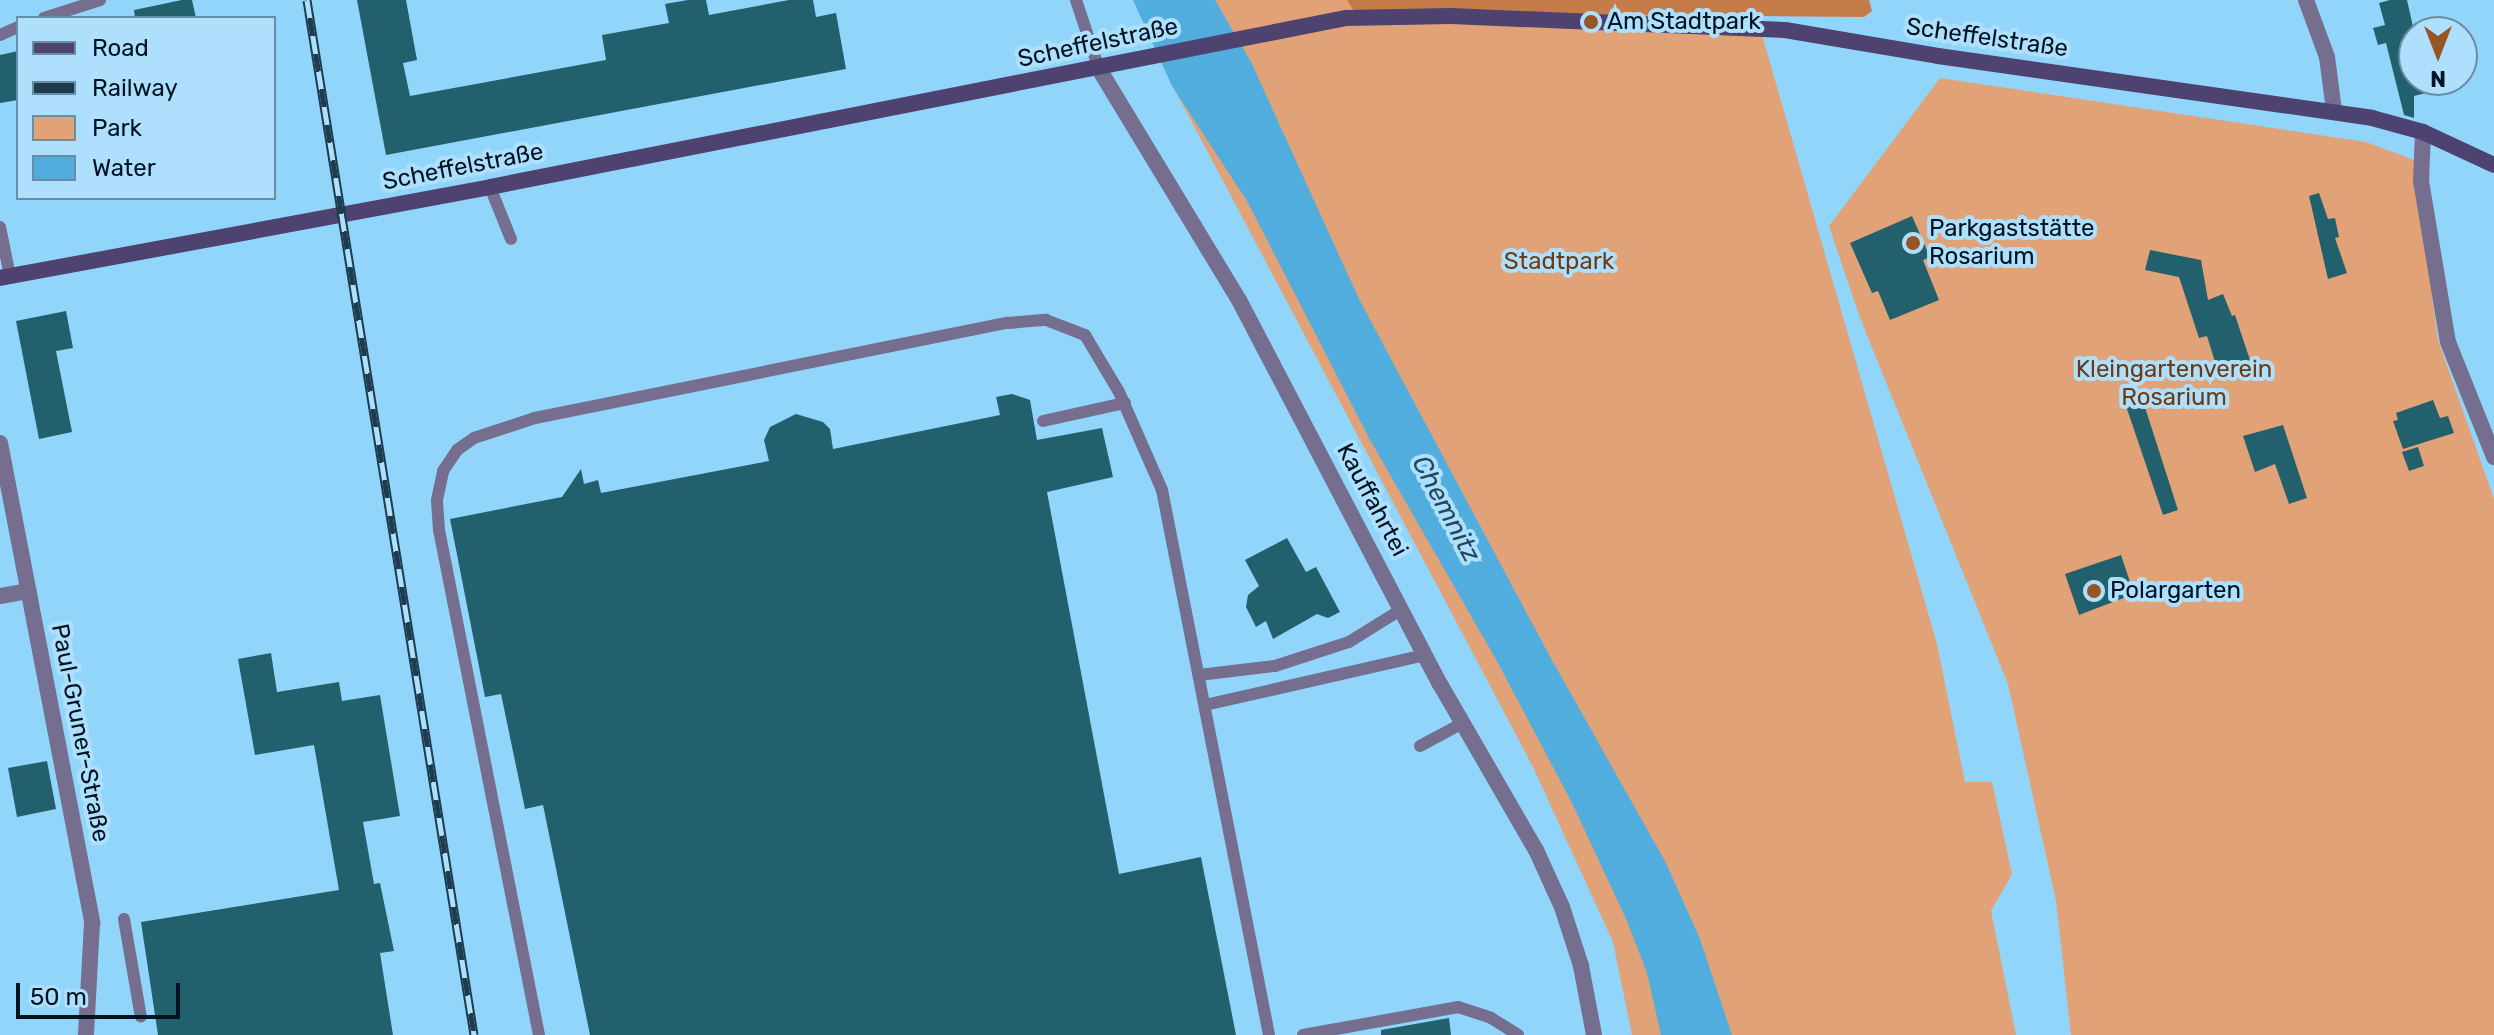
<!DOCTYPE html>
<html>
<head>
<meta charset="utf-8">
<style>
  body { margin:0 }
  #map { position:relative; width:2494px; height:1035px; overflow:hidden; background:#91d5fb; font-family:Rubik,sans-serif }
  div>[style] { position:absolute }
  .green>* { inset:0; background:#e2a278 }
  .forest>* { inset:0; background:#c57c49 }
  .water>* { inset:0; background:#50addd }
  .building>* { inset:0; background:#22606d }
  .service>* { height:12px; margin:-6px; padding:0 6px; transform-origin:6px; border-radius:6px; background:#756e8f }
  .minor>* { height:16px; margin:-8px; padding:0 8px; transform-origin:8px; border-radius:8px; background:#756e8f }
  .tertiary>* { height:16px; margin:-8px; padding:0 8px; transform-origin:8px; border-radius:8px; background:#756e8f }
  .secondary>* { height:16px; margin:-8px; padding:0 8px; transform-origin:8px; border-radius:8px; background:#4d4270 }
  .rail>* { height:9px; margin-top:-4.5px; transform-origin:0; background:repeating-linear-gradient(90deg,#aee0fd 0 18px,#1e3c4e 0 36px); box-sizing:border-box; border-block:2px solid #1e3c4e }
  .dots>* { width:22px; height:22px; translate:-50% -50%; box-sizing:border-box; border:4px solid #aee0fd; border-radius:50% }
  span { translate:-50% -50%; white-space:nowrap; text-align:center; line-height:1.15; -webkit-text-stroke:8px #aee0fd; paint-order:stroke }
  .poi-label { font-size:24px; color:#001320 }
  .left { translate:0 -50%; text-align:left }
  .street-label { font-size:24px; color:#001320 }
  .park-label { font-size:24px; color:#6c3b15 }
  .water-label { font-size:26px; color:#21485d; font-style:italic }
  .legend { position:absolute; left:16px; top:16px; width:260px; height:184px; box-sizing:border-box; background:#aee0fd; border:2px solid #688ea5; margin:0; padding:10px 14px; list-style:none; font-size:24px; color:#001320 }
  .legend li { display:flex; align-items:center; gap:16px; height:40px }
  .legend b { width:40px; border:2px solid #688ea5 }
  .north { position:absolute; left:2398px; top:16px; width:80px; height:80px; box-sizing:border-box; background:#aee0fd; border:2px solid #688ea5; border-radius:50%; rotate:180deg; font-size:22px; font-weight:700; line-height:32px; text-align:center; color:#001320 }
  .north::after { content:''; display:block; margin:auto; width:28px; height:36px; background:#975523; clip-path:polygon(50% 0,100% 100%,50% 72%,0 100%) }
  .scale { position:absolute; left:16px; top:983px; width:164px; height:36px; box-sizing:border-box; border:4px solid #001320; border-top:0; padding-left:10px; font-size:24px; line-height:28px; white-space:nowrap; color:#001320; -webkit-text-stroke:6px #aee0fd; paint-order:stroke }
</style>
</head>
<body>
<div id="map">
  <div class="green">
    <i style="clip-path:polygon(1187px 0,1855px 0,1756px 14px,1937px 644px,1965px 782px,1992px 782px,2012px 874px,1991px 911px,2016px 1035px,1632px 1035px,1613px 942px,1533px 767px,1168px 77px)"></i>
    <i style="clip-path:polygon(1940px 78px,2366px 142px,2414px 160px,2438px 340px,2494px 499px,2494px 1035px,2071px 1035px,2056px 901px,2008px 684px,1860px 318px,1829px 226px)"></i>
  </div>
  <div class="forest">
    <i style="clip-path:polygon(1347px 0,1869px 0,1872px 11px,1864px 17px,1355px 13px)"></i>
  </div>
  <div class="water">
    <i style="clip-path:polygon(1133px 0,1215px 0,1251px 62px,1359px 299px,1548px 653px,1666px 863px,1700px 939px,1732px 1035px,1661px 1035px,1647px 973px,1627px 921px,1572px 803px,1498px 663px,1369px 438px,1247px 201px,1172px 86px)"></i>
  </div>
  <div class="building">
    <i style="clip-path:polygon(182px 0,192px 0,196px 18px,135px 18px,134px 10px)"></i>
    <i style="clip-path:polygon(357px 0,406px 0,417px 60px,403px 63px,410px 96px,606px 60px,602px 35px,669px 23px,665px 4px,688px 0,706px 0,709px 15px,789px 0,813px 0,816px 17px,836px 13px,846px 69px,386px 155px)"></i>
    <i style="clip-path:polygon(2390px 0,2407px 0,2414px 31px,2414px 80px,2453px 80px,2454px 86px,2414px 96px,2414px 118px,2404px 115px,2386px 43px,2378px 45px,2373px 28px,2385px 25px,2379px 3px)"></i>
    <i style="clip-path:polygon(18px 51px,18px 100px,0 103px,0 55px)"></i>
    <i style="clip-path:polygon(2319px 193px,2328px 219px,2335px 218px,2339px 237px,2335px 238px,2347px 273px,2328px 279px,2309px 196px)"></i>
    <i style="clip-path:polygon(1912px 216px,1930px 257px,1923px 260px,1939px 300px,1890px 320px,1878px 291px,1872px 293px,1850px 243px)"></i>
    <i style="clip-path:polygon(2150px 250px,2201px 260px,2208px 300px,2223px 294px,2232px 316px,2235px 315px,2252px 366px,2219px 375px,2207px 336px,2199px 338px,2179px 277px,2145px 270px)"></i>
    <i style="clip-path:polygon(66px 311px,73px 348px,56px 351px,72px 432px,39px 439px,16px 321px)"></i>
    <i style="clip-path:polygon(1012px 394px,1030px 400px,1037px 440px,1102px 428px,1113px 477px,1047px 492px,1119px 874px,1201px 857px,1236px 1035px,590px 1035px,543px 805px,525px 809px,501px 694px,485px 697px,450px 519px,562px 497px,581px 469px,584px 484px,598px 480px,601px 493px,769px 461px,764px 440px,770px 427px,796px 414px,823px 422px,830px 429px,833px 449px,1000px 415px,996px 397px)"></i>
    <i style="clip-path:polygon(2142px 398px,2178px 510px,2163px 515px,2125px 403px)"></i>
    <i style="clip-path:polygon(2433px 400px,2440px 418px,2448px 416px,2454px 433px,2403px 449px,2393px 421px,2398px 420px,2396px 413px)"></i>
    <i style="clip-path:polygon(2283px 425px,2307px 498px,2289px 504px,2275px 464px,2255px 472px,2243px 436px)"></i>
    <i style="clip-path:polygon(2418px 447px,2424px 466px,2409px 471px,2402px 452px)"></i>
    <i style="clip-path:polygon(1287px 538px,1306px 572px,1316px 567px,1340px 612px,1328px 618px,1317px 614px,1273px 639px,1266px 621px,1256px 627px,1246px 607px,1248px 595px,1259px 586px,1245px 560px)"></i>
    <i style="clip-path:polygon(2121px 555px,2134px 594px,2079px 615px,2065px 574px)"></i>
    <i style="clip-path:polygon(271px 653px,277px 692px,339px 682px,342px 701px,380px 695px,400px 816px,363px 822px,374px 884px,380px 883px,394px 951px,380px 953px,393px 1035px,158px 1035px,141px 922px,339px 890px,314px 745px,255px 755px,238px 659px)"></i>
    <i style="clip-path:polygon(47px 761px,56px 809px,17px 817px,8px 768px)"></i>
    <i style="clip-path:polygon(1449px 1018px,1451px 1035px,1381px 1035px,1381px 1030px)"></i>
  </div>
  <div class="service">
    <i style="left:1076px;top:0;width:73px;rotate:71.6deg"></i>
    <i style="left:44px;top:18px;width:59px;rotate:-17.8deg"></i>
    <i style="left:0;top:35px;width:20px;rotate:-24deg"></i>
    <i style="left:490px;top:187px;width:56px;rotate:68deg"></i>
    <i style="left:0;top:227px;width:50px;rotate:78.5deg"></i>
    <i style="left:1043px;top:421px;width:84px;rotate:-12.4deg"></i>
    <i style="left:1199px;top:675px;width:77px;rotate:-6.8deg"></i>
    <i style="left:1275px;top:666px;width:78px;rotate:-18deg"></i>
    <i style="left:1349px;top:642px;width:62px;rotate:-31.9deg"></i>
    <i style="left:1205px;top:705px;width:226px;rotate:-12.8deg"></i>
    <i style="left:1420px;top:746px;width:47px;rotate:-28.2deg"></i>
    <i style="left:124px;top:919px;width:99px;rotate:80.2deg"></i>
    <i style="left:539px;top:1035px;width:515px;rotate:-101.2deg"></i>
    <i style="left:439px;top:530px;width:30px;rotate:-94deg"></i>
    <i style="left:437px;top:500px;width:30px;rotate:-78deg"></i>
    <i style="left:443px;top:471px;width:25px;rotate:-56deg"></i>
    <i style="left:457px;top:450px;width:21px;rotate:-35deg"></i>
    <i style="left:474px;top:438px;width:64px;rotate:-18.2deg"></i>
    <i style="left:535px;top:418px;width:482px;rotate:-11.4deg"></i>
    <i style="left:1008px;top:323px;width:38px;rotate:-5deg"></i>
    <i style="left:1046px;top:320px;width:42px;rotate:21deg"></i>
    <i style="left:1085px;top:335px;width:66px;rotate:59.2deg"></i>
    <i style="left:1119px;top:392px;width:107px;rotate:66.3deg"></i>
    <i style="left:1162px;top:490px;width:555px;rotate:78.89deg"></i>
    <i style="left:1303px;top:1035px;width:158px;rotate:-10.2deg"></i>
    <i style="left:1458px;top:1007px;width:35px;rotate:18deg"></i>
    <i style="left:1491px;top:1018px;width:32px;rotate:32deg"></i>
  </div>
  <div class="minor">
    <i style="left:2306px;top:0;width:61px;rotate:69.8deg"></i>
    <i style="left:2327px;top:57px;width:54px;rotate:82.6deg"></i>
    <i style="left:2423px;top:132px;width:49px;rotate:92.3deg"></i>
    <i style="left:2421px;top:181px;width:163px;rotate:80.5deg"></i>
    <i style="left:2448px;top:342px;width:124px;rotate:68.2deg"></i>
    <i style="left:0;top:443px;width:489px;rotate:79.1deg"></i>
    <i style="left:92px;top:923px;width:112px;rotate:93.1deg"></i>
    <i style="left:0;top:596px;width:29px;rotate:-10deg"></i>
  </div>
  <div class="tertiary">
    <i style="left:1099px;top:69px;width:270px;rotate:58.8deg"></i>
    <i style="left:1239px;top:300px;width:433px;rotate:62.4deg"></i>
    <i style="left:1440px;top:684px;width:192px;rotate:60deg"></i>
    <i style="left:1536px;top:850px;width:63px;rotate:65.5deg"></i>
    <i style="left:1562px;top:907px;width:62px;rotate:72.1deg"></i>
    <i style="left:1581px;top:966px;width:70px;rotate:79.3deg"></i>
  </div>
  <div class="secondary">
    <i style="left:0;top:278px;width:498px;rotate:-10.5deg"></i>
    <i style="left:490px;top:187px;width:873px;rotate:-11.17deg"></i>
    <i style="left:1346px;top:18px;width:105px;rotate:-1.1deg"></i>
    <i style="left:1451px;top:16px;width:334px;rotate:2.4deg"></i>
    <i style="left:1785px;top:30px;width:155px;rotate:9.6deg"></i>
    <i style="left:1938px;top:56px;width:438px;rotate:8.1deg"></i>
    <i style="left:2372px;top:118px;width:53px;rotate:15.4deg"></i>
    <i style="left:2423px;top:132px;width:78px;rotate:24.9deg"></i>
  </div>
  <div class="rail">
    <i style="left:307px;top:0;width:1048px;rotate:80.83deg"></i>
  </div>
  <div class="dots">
    <i style="left:1591px;top:22px;background:#975523"></i>
    <i style="left:1913px;top:243px;background:#975523"></i>
    <i style="left:2094px;top:591px;background:#975523"></i>
  </div>
  <div class="poi-label">
    <span class="left" style="left:1607px;top:22px">Am Stadtpark</span>
    <span class="left" style="left:1929px;top:243px">Parkgaststätte<br>Rosarium</span>
    <span class="left" style="left:2110px;top:591px">Polargarten</span>
  </div>
  <div class="street-label">
    <span style="left:1987px;top:38px;rotate:8deg">Scheffelstraße</span>
    <span style="left:1098px;top:43px;rotate:-12deg">Scheffelstraße</span>
    <span style="left:463px;top:167px;rotate:-11deg">Scheffelstraße</span>
    <span style="left:1372px;top:500px;rotate:62deg">Kauffahrtei</span>
    <span style="left:80px;top:733px;rotate:79deg">Paul-Gruner-Straße</span>
  </div>
  <div class="park-label">
    <span style="left:1559px;top:262px">Stadtpark</span>
    <span style="left:2174px;top:384px">Kleingartenverein<br>Rosarium</span>
  </div>
  <div class="water-label">
    <span style="left:1446px;top:509px;rotate:62deg">Chemnitz</span>
  </div>
  <ul class="legend">
  <li><b style="height:10px;background:#4d4270"></b>Road</li>
  <li><b style="height:10px;background:#1e3c4e"></b>Railway</li>
  <li><b style="height:22px;background:#e2a278"></b>Park</li>
  <li><b style="height:22px;background:#50addd"></b>Water</li>
  </ul>
  <div class="north">N</div>
  <div class="scale">50 m</div>
</div>
</body>
</html>
